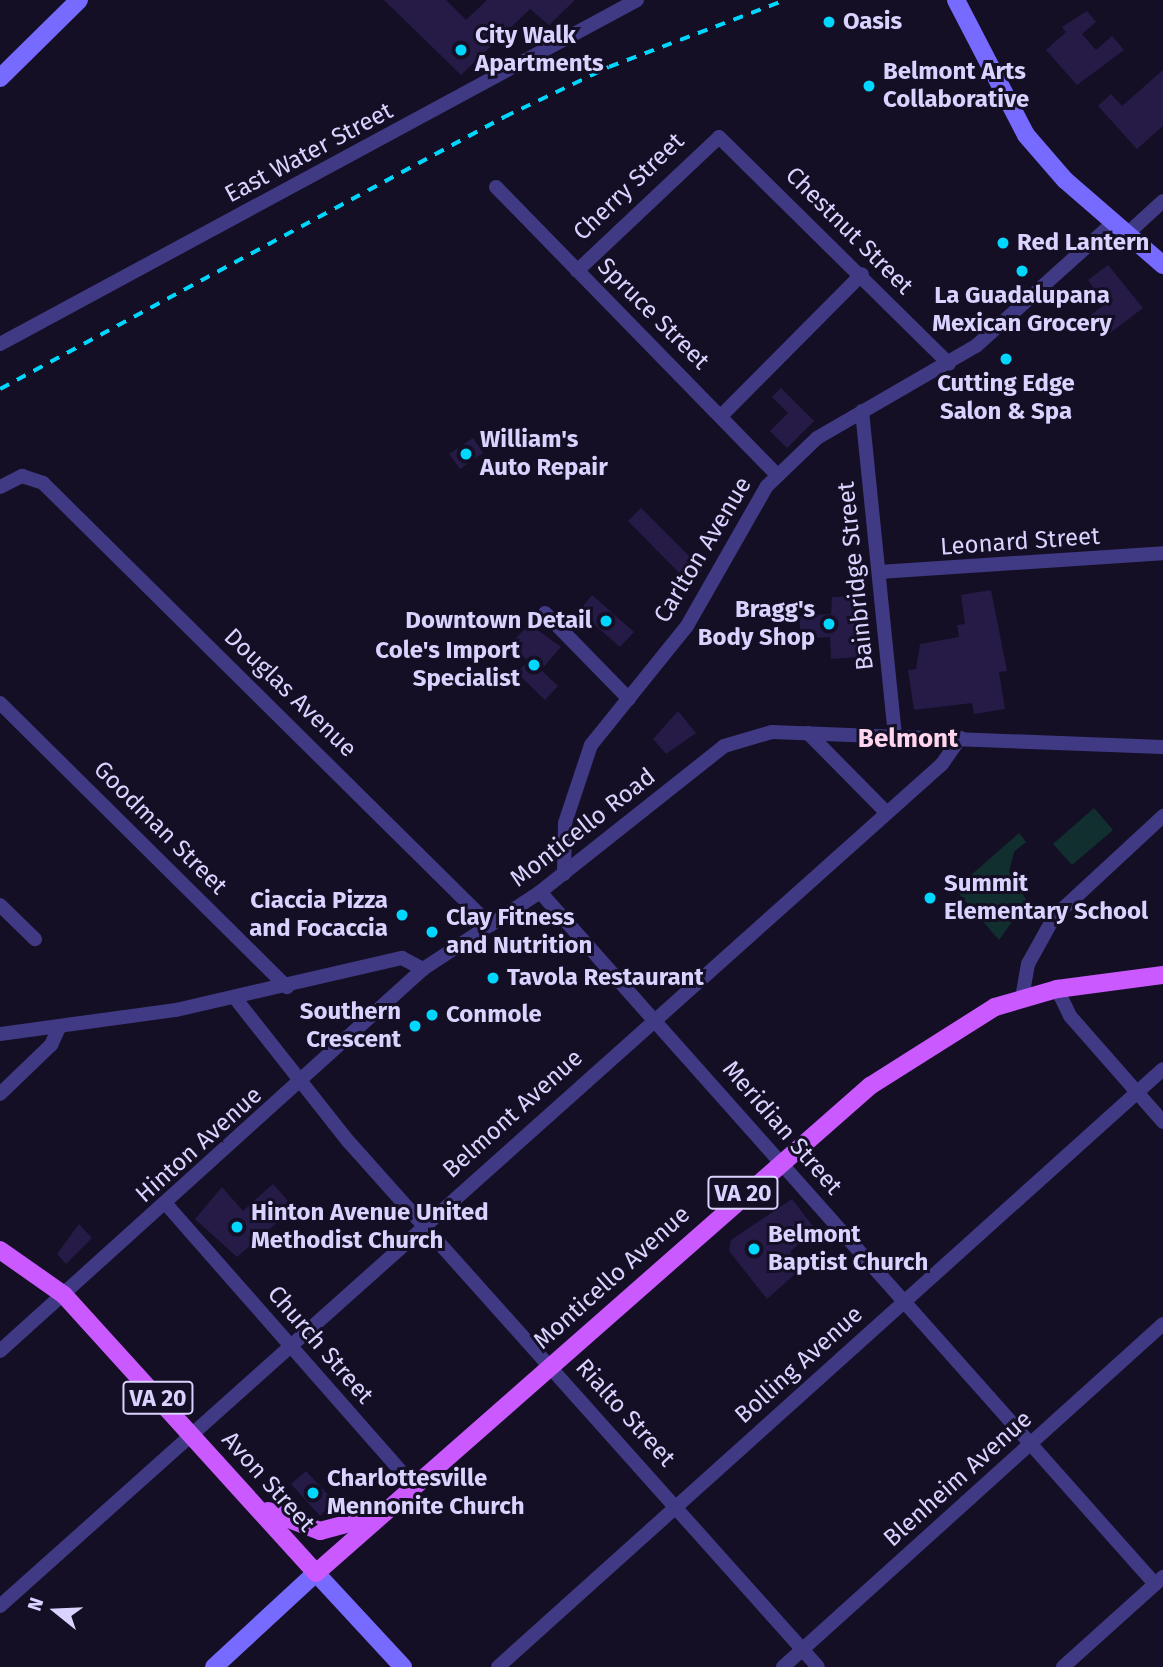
<!DOCTYPE html>
<html>
<head>
<meta charset="utf-8">
<style>
  body { margin:0 }
  #map { position:relative; width:1163px; height:1667px; overflow:hidden; background:#140f25; font-family:"Fira Sans",sans-serif }
  div>[style] { position:absolute }
  .green>* { inset:0; background:#122f2f }
  .building>* { inset:0; background:#261b46 }
  .minor>* { height:14px; margin:-7px; padding:0 7px; transform-origin:7px; border-radius:7px; background:#403a84 }
  .secondary>* { height:18px; margin:-9px; padding:0 9px; transform-origin:9px; border-radius:9px; background:#766aff }
  .primary>* { height:18px; margin:-9px; padding:0 9px; transform-origin:9px; border-radius:9px; background:#ca5aff }
  .rail>* { height:3.5px; margin-top:-1.75px; transform-origin:0; background:repeating-linear-gradient(90deg,#00d7fe 0 10px,transparent 0 19px) }
  .dots>* { width:19px; height:19px; translate:-50% -50%; box-sizing:border-box; border:4px solid #140f25; border-radius:50% }
  span { translate:-50% -50%; white-space:nowrap; text-align:center; line-height:1.15; -webkit-text-stroke:6px #140f25; paint-order:stroke }
  .shield-label span { padding:2px 5px; background:#140f25; border:2px solid; border-radius:5px; -webkit-text-stroke-width:0 }
  .shield-label { font-size:23px; color:#dad3ff; font-weight:700 }
  .poi-label { font-size:24px; color:#dad3ff; font-weight:700 }
  .left { translate:0 -50%; text-align:left }
  .right { translate:-100% -50%; text-align:right }
  .street-label { font-size:24px; color:#dad3ff }
  .neighbourhood-label { font-size:26px; color:#ffd5ed; font-weight:700 }
  .north { position:absolute; left:21px; top:1576px; width:70px; height:70px; -webkit-text-stroke:5px #140f25; paint-order:stroke; rotate:288deg; font-size:19px; font-weight:700; line-height:28px; text-align:center; color:#dad3ff }
  .north::after { content:''; display:block; margin:auto; width:24px; height:32px; background:#dad3ff; clip-path:polygon(50% 0,100% 100%,50% 72%,0 100%) }
</style>
</head>
<body>
<div id="map">
  <div class="green">
    <i style="clip-path:polygon(1094px 808px,1113px 830px,1072px 865px,1053px 844px)"></i>
    <i style="clip-path:polygon(1019px 833px,1026px 842px,1014px 852px,1009px 872px,1027px 901px,999px 940px,955px 889px)"></i>
  </div>
  <div class="building">
    <i style="clip-path:polygon(384px 0,446px 0,466px 20px,487px 0,575px 0,549px 25px,530px 9px,461px 75px)"></i>
    <i style="clip-path:polygon(1087px 11px,1096px 22px,1082px 34px,1096px 50px,1112px 36px,1124px 50px,1077px 85px,1046px 50px,1066px 32px,1062px 27px)"></i>
    <i style="clip-path:polygon(1163px 70px,1163px 126px,1137px 149px,1098px 106px,1111px 94px,1122px 106px)"></i>
    <i style="clip-path:polygon(1108px 265px,1143px 308px,1102px 339px,1087px 318px,1105px 304px,1088px 280px)"></i>
    <i style="clip-path:polygon(781px 388px,814px 421px,787px 448px,770px 431px,788px 413px,772px 397px)"></i>
    <i style="clip-path:polygon(473px 438px,483px 453px,460px 469px,449px 454px)"></i>
    <i style="clip-path:polygon(641px 508px,703px 570px,689px 583px,628px 521px)"></i>
    <i style="clip-path:polygon(991px 590px,1007px 671px,999px 672px,1005px 709px,974px 714px,972px 703px,914px 710px,908px 670px,916px 669px,920px 644px,959px 637px,957px 625px,965px 624px,961px 595px)"></i>
    <i style="clip-path:polygon(592px 595px,634px 632px,620px 647px,579px 611px)"></i>
    <i style="clip-path:polygon(857px 596px,858px 633px,870px 633px,872px 656px,831px 659px,830px 637px,801px 639px,799px 616px,831px 614px,832px 597px)"></i>
    <i style="clip-path:polygon(529px 624px,561px 647px,541px 670px,558px 686px,545px 700px,517px 673px,528px 661px,510px 645px)"></i>
    <i style="clip-path:polygon(678px 711px,696px 733px,666px 754px,653px 739px)"></i>
    <i style="clip-path:polygon(273px 1184px,294px 1208px,237px 1257px,195px 1219px,222px 1187px,243px 1211px)"></i>
    <i style="clip-path:polygon(792px 1199px,815px 1229px,790px 1252px,803px 1267px,767px 1299px,729px 1251px,731px 1240px)"></i>
    <i style="clip-path:polygon(79px 1224px,92px 1238px,66px 1264px,57px 1254px)"></i>
    <i style="clip-path:polygon(306px 1471px,334px 1501px,320px 1516px,291px 1484px)"></i>
  </div>
  <div class="minor">
    <i style="left:496px;top:187px;width:401px;rotate:45.7deg"></i>
    <i style="left:1127px;top:234px;width:49px;rotate:-42.5deg"></i>
    <i style="left:577px;top:271px;width:195px;rotate:-43.3deg"></i>
    <i style="left:719px;top:137px;width:323px;rotate:44.6deg"></i>
    <i style="left:0;top:344px;width:724px;rotate:-28.37deg"></i>
    <i style="left:862px;top:411px;width:327px;rotate:84.2deg"></i>
    <i style="left:723px;top:414px;width:197px;rotate:-45.2deg"></i>
    <i style="left:0;top:487px;width:25px;rotate:-27deg"></i>
    <i style="left:22px;top:476px;width:22px;rotate:18deg"></i>
    <i style="left:43px;top:483px;width:629px;rotate:44.68deg"></i>
    <i style="left:879px;top:572px;width:285px;rotate:-3.8deg"></i>
    <i style="left:545px;top:613px;width:120px;rotate:45.7deg"></i>
    <i style="left:0;top:703px;width:404px;rotate:44.7deg"></i>
    <i style="left:808px;top:733px;width:111px;rotate:45.4deg"></i>
    <i style="left:564px;top:874px;width:51px;rotate:-88.9deg"></i>
    <i style="left:565px;top:823px;width:82px;rotate:-71.6deg"></i>
    <i style="left:591px;top:745px;width:153px;rotate:-51.1deg"></i>
    <i style="left:687px;top:626px;width:161px;rotate:-60.3deg"></i>
    <i style="left:767px;top:486px;width:69px;rotate:-43.8deg"></i>
    <i style="left:817px;top:438px;width:184px;rotate:-30.1deg"></i>
    <i style="left:976px;top:346px;width:186px;rotate:-41.9deg"></i>
    <i style="left:540px;top:892px;width:926px;rotate:48.37deg"></i>
    <i style="left:0;top:905px;width:49px;rotate:44.2deg"></i>
    <i style="left:1057px;top:989px;width:30px;rotate:64deg"></i>
    <i style="left:1070px;top:1016px;width:141px;rotate:48.7deg"></i>
    <i style="left:235px;top:998px;width:182px;rotate:51.7deg"></i>
    <i style="left:348px;top:1141px;width:705px;rotate:48.22deg"></i>
    <i style="left:1022px;top:998px;width:35px;rotate:-80deg"></i>
    <i style="left:1028px;top:964px;width:54px;rotate:-61deg"></i>
    <i style="left:1054px;top:917px;width:149px;rotate:-42.8deg"></i>
    <i style="left:0;top:1034px;width:178px;rotate:-7.8deg"></i>
    <i style="left:176px;top:1010px;width:232px;rotate:-13deg"></i>
    <i style="left:402px;top:958px;width:24px;rotate:28deg"></i>
    <i style="left:0;top:1094px;width:71px;rotate:-43.9deg"></i>
    <i style="left:51px;top:1045px;width:19px;rotate:-65deg"></i>
    <i style="left:166px;top:1204px;width:374px;rotate:48.7deg"></i>
    <i style="left:0;top:1351px;width:570px;rotate:-42.08deg"></i>
    <i style="left:423px;top:969px;width:140px;rotate:-33.3deg"></i>
    <i style="left:540px;top:892px;width:235px;rotate:-38.4deg"></i>
    <i style="left:724px;top:746px;width:50px;rotate:-16.3deg"></i>
    <i style="left:772px;top:732px;width:391px;rotate:2.2deg"></i>
    <i style="left:0;top:1606px;width:1263px;rotate:-41.79deg"></i>
    <i style="left:942px;top:764px;width:32px;rotate:-55deg"></i>
    <i style="left:498px;top:1667px;width:894px;rotate:-41.96deg"></i>
    <i style="left:783px;top:1667px;width:512px;rotate:-42.07deg"></i>
    <i style="left:1063px;top:1667px;width:135px;rotate:-42deg"></i>
  </div>
  <div class="secondary">
    <i style="left:956px;top:0;width:152px;rotate:62.6deg"></i>
    <i style="left:1026px;top:135px;width:60px;rotate:49.1deg"></i>
    <i style="left:1065px;top:180px;width:130px;rotate:40.9deg"></i>
    <i style="left:0;top:78px;width:111px;rotate:-44.6deg"></i>
    <i style="left:214px;top:1667px;width:139px;rotate:-42.7deg"></i>
    <i style="left:316px;top:1573px;width:128px;rotate:47.2deg"></i>
  </div>
  <div class="primary">
    <i style="left:0;top:1250px;width:78px;rotate:35.1deg"></i>
    <i style="left:64px;top:1295px;width:375px;rotate:47.8deg"></i>
    <i style="left:316px;top:1573px;width:738px;rotate:-41.32deg"></i>
    <i style="left:870px;top:1086px;width:148px;rotate:-32.3deg"></i>
    <i style="left:995px;top:1007px;width:65px;rotate:-16.2deg"></i>
    <i style="left:1057px;top:989px;width:107px;rotate:-7.5deg"></i>
    <i style="left:268px;top:1511px;width:56px;rotate:21deg"></i>
    <i style="left:320px;top:1531px;width:51px;rotate:-14.9deg"></i>
  </div>
  <div class="rail">
    <i style="left:0;top:389px;width:573px;rotate:-28.35deg"></i>
    <i style="left:504px;top:117px;width:116px;rotate:-25.5deg"></i>
    <i style="left:609px;top:67px;width:188px;rotate:-20.8deg"></i>
  </div>
  <div class="dots">
    <i style="left:829px;top:22px;background:#00d7fe"></i>
    <i style="left:461px;top:50px;background:#00d7fe"></i>
    <i style="left:869px;top:86px;background:#00d7fe"></i>
    <i style="left:1003px;top:243px;background:#00d7fe"></i>
    <i style="left:1022px;top:271px;background:#00d7fe"></i>
    <i style="left:1006px;top:359px;background:#00d7fe"></i>
    <i style="left:466px;top:454px;background:#00d7fe"></i>
    <i style="left:606px;top:621px;background:#00d7fe"></i>
    <i style="left:829px;top:624px;background:#00d7fe"></i>
    <i style="left:534px;top:665px;background:#00d7fe"></i>
    <i style="left:930px;top:898px;background:#00d7fe"></i>
    <i style="left:402px;top:915px;background:#00d7fe"></i>
    <i style="left:432px;top:932px;background:#00d7fe"></i>
    <i style="left:493px;top:978px;background:#00d7fe"></i>
    <i style="left:432px;top:1015px;background:#00d7fe"></i>
    <i style="left:415px;top:1026px;background:#00d7fe"></i>
    <i style="left:237px;top:1227px;background:#00d7fe"></i>
    <i style="left:754px;top:1249px;background:#00d7fe"></i>
    <i style="left:313px;top:1493px;background:#00d7fe"></i>
  </div>
  <div class="shield-label">
    <span style="left:743px;top:1193px">VA 20</span>
    <span style="left:158px;top:1398px">VA 20</span>
  </div>
  <div class="poi-label">
    <span class="left" style="left:843px;top:22px">Oasis</span>
    <span class="left" style="left:475px;top:50px">City Walk<br>Apartments</span>
    <span class="left" style="left:883px;top:86px">Belmont Arts<br>Collaborative</span>
    <span class="left" style="left:1017px;top:243px">Red Lantern</span>
    <span style="left:1022px;top:310px">La Guadalupana<br>Mexican Grocery</span>
    <span style="left:1006px;top:398px">Cutting Edge<br>Salon &amp; Spa</span>
    <span class="left" style="left:480px;top:454px">William's<br>Auto Repair</span>
    <span class="right" style="left:815px;top:624px">Bragg's<br>Body Shop</span>
    <span class="right" style="left:592px;top:621px">Downtown Detail</span>
    <span class="right" style="left:520px;top:665px">Cole's Import<br>Specialist</span>
    <span class="left" style="left:944px;top:898px">Summit<br>Elementary School</span>
    <span class="right" style="left:388px;top:915px">Ciaccia Pizza<br>and Focaccia</span>
    <span class="left" style="left:446px;top:932px">Clay Fitness<br>and Nutrition</span>
    <span class="left" style="left:507px;top:978px">Tavola Restaurant</span>
    <span class="right" style="left:401px;top:1026px">Southern<br>Crescent</span>
    <span class="left" style="left:446px;top:1015px">Conmole</span>
    <span class="left" style="left:251px;top:1227px">Hinton Avenue United<br>Methodist Church</span>
    <span class="left" style="left:768px;top:1249px">Belmont<br>Baptist Church</span>
    <span class="left" style="left:327px;top:1493px">Charlottesville<br>Mennonite Church</span>
  </div>
  <div class="street-label">
    <span style="left:309px;top:153px;rotate:-28deg">East Water Street</span>
    <span style="left:629px;top:187px;rotate:-44deg">Cherry Street</span>
    <span style="left:849px;top:231px;rotate:45deg">Chestnut Street</span>
    <span style="left:653px;top:314px;rotate:45deg">Spruce Street</span>
    <span style="left:1020px;top:542px;rotate:-4deg">Leonard Street</span>
    <span style="left:703px;top:550px;rotate:-59deg">Carlton Avenue</span>
    <span style="left:856px;top:576px;rotate:-96deg">Bainbridge Street</span>
    <span style="left:290px;top:693px;rotate:44deg">Douglas Avenue</span>
    <span style="left:160px;top:828px;rotate:45deg">Goodman Street</span>
    <span style="left:583px;top:828px;rotate:-38deg">Monticello Road</span>
    <span style="left:513px;top:1114px;rotate:-42deg">Belmont Avenue</span>
    <span style="left:782px;top:1128px;rotate:49deg">Meridian Street</span>
    <span style="left:199px;top:1145px;rotate:-42deg">Hinton Avenue</span>
    <span style="left:612px;top:1278px;rotate:-42deg">Monticello Avenue</span>
    <span style="left:320px;top:1345px;rotate:49deg">Church Street</span>
    <span style="left:799px;top:1365px;rotate:-42deg">Bolling Avenue</span>
    <span style="left:625px;top:1413px;rotate:48deg">Rialto Street</span>
    <span style="left:958px;top:1479px;rotate:-42deg">Blenheim Avenue</span>
    <span style="left:268px;top:1482px;rotate:48deg">Avon Street</span>
  </div>
  <div class="neighbourhood-label">
    <span style="left:908px;top:739px">Belmont</span>
  </div>
  <div class="north">N</div>
</div>
</body>
</html>
